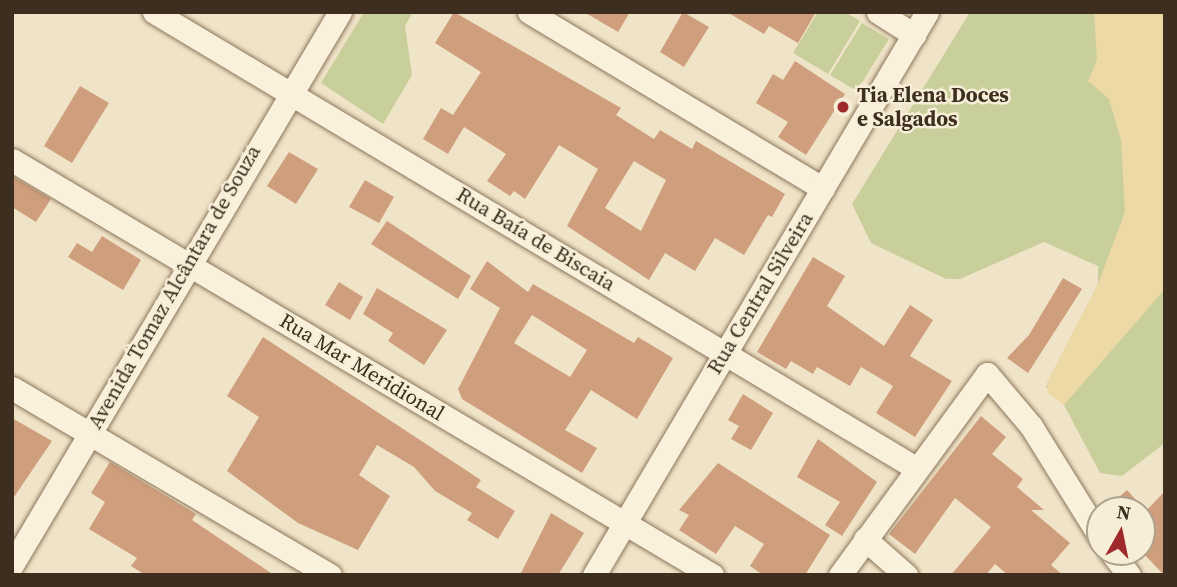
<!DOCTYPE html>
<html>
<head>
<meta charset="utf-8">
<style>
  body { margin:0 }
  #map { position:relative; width:1177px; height:587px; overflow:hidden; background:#f0e4c8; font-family:"Source Serif 4",serif }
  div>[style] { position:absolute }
  .green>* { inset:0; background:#c9cf9b }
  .sand>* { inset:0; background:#ecd9a5 }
  .building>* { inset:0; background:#cf9f7d }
  .roads { filter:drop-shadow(0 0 2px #8d765c) drop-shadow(0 0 2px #8d765c) }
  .street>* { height:23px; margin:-11.5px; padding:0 11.5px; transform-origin:11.5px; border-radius:11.5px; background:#faf1dc }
  .dots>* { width:19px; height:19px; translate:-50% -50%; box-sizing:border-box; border:4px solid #f7eed8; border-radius:50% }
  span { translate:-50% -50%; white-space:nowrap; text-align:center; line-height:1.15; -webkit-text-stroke:5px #f7eed8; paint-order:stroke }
  .poi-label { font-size:21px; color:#3d2e20; font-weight:700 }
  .left { translate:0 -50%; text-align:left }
  .street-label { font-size:21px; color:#3d2e20 }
  .frame { position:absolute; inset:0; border:14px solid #3d2e20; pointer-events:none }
  .north { position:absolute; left:1086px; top:496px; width:70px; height:70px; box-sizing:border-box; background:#f7eed8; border:2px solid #ada18e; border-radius:50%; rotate:9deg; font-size:19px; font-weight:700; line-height:28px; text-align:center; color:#3d2e20 }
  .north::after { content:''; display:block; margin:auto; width:24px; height:32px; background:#9e2a2b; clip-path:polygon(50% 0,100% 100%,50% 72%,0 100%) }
</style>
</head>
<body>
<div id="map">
  <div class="green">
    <i style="clip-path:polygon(364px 12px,413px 12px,405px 26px,412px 75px,383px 124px,321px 83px)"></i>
    <i style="clip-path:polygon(818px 12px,845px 12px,860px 21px,828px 74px,793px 53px)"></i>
    <i style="clip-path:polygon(970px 12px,1165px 12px,1165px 443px,1122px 476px,1100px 473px,1064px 405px,1046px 387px,1098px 284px,1098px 266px,1044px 242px,960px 279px,946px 279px,871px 243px,852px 204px)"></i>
    <i style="clip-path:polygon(862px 23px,889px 39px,857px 91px,830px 75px)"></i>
  </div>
  <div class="sand">
    <i style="clip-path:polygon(1094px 12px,1165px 12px,1165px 289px,1064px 405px,1048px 393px,1047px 382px,1098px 284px,1125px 212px,1121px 140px,1109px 99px,1088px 81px,1097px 60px)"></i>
  </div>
  <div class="building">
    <i style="clip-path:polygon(evenodd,454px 12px,621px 108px,616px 115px,654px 139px,660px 130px,692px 149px,696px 141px,785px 194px,772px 217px,768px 215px,744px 255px,715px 238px,695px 271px,665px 253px,649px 280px,567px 226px,598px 169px,559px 145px,525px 199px,514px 191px,510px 196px,487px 181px,506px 154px,464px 127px,448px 154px,423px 139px,441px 108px,453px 115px,481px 72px,435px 43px,454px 12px,634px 161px,666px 180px,641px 231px,605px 208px,634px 161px)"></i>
    <i style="clip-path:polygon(584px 12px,630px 12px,618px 32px)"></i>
    <i style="clip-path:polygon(683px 12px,709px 27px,684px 67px,660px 52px)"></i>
    <i style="clip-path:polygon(727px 12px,816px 12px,798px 43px,769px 26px,764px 34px)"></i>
    <i style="clip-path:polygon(795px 61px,845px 94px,806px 155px,778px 137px,788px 122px,756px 103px,773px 74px,783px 80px)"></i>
    <i style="clip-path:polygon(80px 86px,109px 103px,72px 163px,44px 146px)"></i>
    <i style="clip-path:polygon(289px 152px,318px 169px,296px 204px,267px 186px)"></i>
    <i style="clip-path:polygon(12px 176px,51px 199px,36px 222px,12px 207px)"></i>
    <i style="clip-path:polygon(365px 180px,394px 197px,379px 223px,349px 207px)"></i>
    <i style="clip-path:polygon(387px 221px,471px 276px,458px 299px,371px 244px)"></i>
    <i style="clip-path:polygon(102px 236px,141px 260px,123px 290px,68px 257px,77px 243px,92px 252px)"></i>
    <i style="clip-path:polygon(813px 257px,845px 276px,827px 306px,884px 346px,910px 305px,933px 320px,910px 356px,952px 381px,915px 437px,876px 413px,893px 386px,861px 367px,850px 386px,817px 367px,813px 374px,791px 361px,786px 369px,757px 352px)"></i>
    <i style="clip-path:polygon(evenodd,487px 261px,528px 292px,533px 284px,634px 343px,638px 337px,673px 358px,637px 419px,591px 390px,565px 430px,597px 448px,582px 473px,462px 399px,458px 389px,500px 308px,470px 289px,487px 261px,532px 315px,587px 350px,570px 377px,514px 343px,532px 315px)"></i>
    <i style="clip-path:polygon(1063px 278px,1082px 289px,1028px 373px,1007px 358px,1029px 335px)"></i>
    <i style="clip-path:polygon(339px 282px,363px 297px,350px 320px,325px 305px)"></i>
    <i style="clip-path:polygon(377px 288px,447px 330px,424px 365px,388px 341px,393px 333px,363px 314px)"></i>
    <i style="clip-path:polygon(263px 337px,481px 480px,476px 487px,515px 511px,498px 539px,467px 520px,472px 513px,435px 491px,414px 467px,377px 445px,359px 475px,390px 496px,358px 550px,298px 523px,227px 471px,259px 417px,227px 396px)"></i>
    <i style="clip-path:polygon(743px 394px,773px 413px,751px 450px,731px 439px,739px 426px,728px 420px)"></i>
    <i style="clip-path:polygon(981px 416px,1006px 437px,992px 454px,1023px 479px,1017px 487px,1044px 510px,1031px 510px,1070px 543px,1051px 565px,1063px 575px,1008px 575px,995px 564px,986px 575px,951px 575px,991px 527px,955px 498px,915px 554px,889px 534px)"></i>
    <i style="clip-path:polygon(12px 418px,52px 441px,12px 500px)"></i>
    <i style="clip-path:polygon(818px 439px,877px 482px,842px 536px,825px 525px,840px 502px,797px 477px)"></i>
    <i style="clip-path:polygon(110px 462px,196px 514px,192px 520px,274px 575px,145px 575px,131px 566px,137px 558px,89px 529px,105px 502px,91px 493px)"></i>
    <i style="clip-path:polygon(718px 463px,830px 535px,805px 575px,763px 575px,750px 566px,764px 544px,735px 526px,716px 554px,679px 530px,689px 515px,679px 510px)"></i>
    <i style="clip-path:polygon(1127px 490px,1145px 510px,1104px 510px)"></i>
    <i style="clip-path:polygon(1165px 491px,1165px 575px,1164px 575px,1142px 552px,1142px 515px)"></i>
    <i style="clip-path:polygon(551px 513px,584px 533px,558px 575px,520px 575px)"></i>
  </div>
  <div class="roads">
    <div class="street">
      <i style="left:154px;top:12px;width:888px;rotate:30.9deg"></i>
      <i style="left:529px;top:12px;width:343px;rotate:31deg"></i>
      <i style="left:878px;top:12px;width:43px;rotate:32.6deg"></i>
      <i style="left:12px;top:160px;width:814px;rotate:30.66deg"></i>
      <i style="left:12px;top:388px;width:369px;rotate:30.5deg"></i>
      <i style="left:865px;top:539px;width:55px;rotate:41.3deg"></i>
      <i style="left:1111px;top:552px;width:29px;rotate:52deg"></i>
      <i style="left:12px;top:565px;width:643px;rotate:-59.33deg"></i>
      <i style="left:594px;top:575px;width:654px;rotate:-59.4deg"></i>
      <i style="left:840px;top:575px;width:249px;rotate:-53.8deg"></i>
      <i style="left:987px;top:374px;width:68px;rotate:49.8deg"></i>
      <i style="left:1031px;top:426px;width:131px;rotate:58.1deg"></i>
    </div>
  </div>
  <div class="dots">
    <i style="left:843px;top:107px;background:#9e2a2b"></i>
  </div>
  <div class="poi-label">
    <span class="left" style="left:857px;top:107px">Tia Elena Doces<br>e Salgados</span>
  </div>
  <div class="street-label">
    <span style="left:536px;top:239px;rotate:31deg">Rua Baía de Biscaia</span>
    <span style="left:174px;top:287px;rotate:-60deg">Avenida Tomaz Alcântara de Souza</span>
    <span style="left:760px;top:293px;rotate:-59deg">Rua Central Silveira</span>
    <span style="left:362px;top:367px;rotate:31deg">Rua Mar Meridional</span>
  </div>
  <div class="frame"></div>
  <div class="north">N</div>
</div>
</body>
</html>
